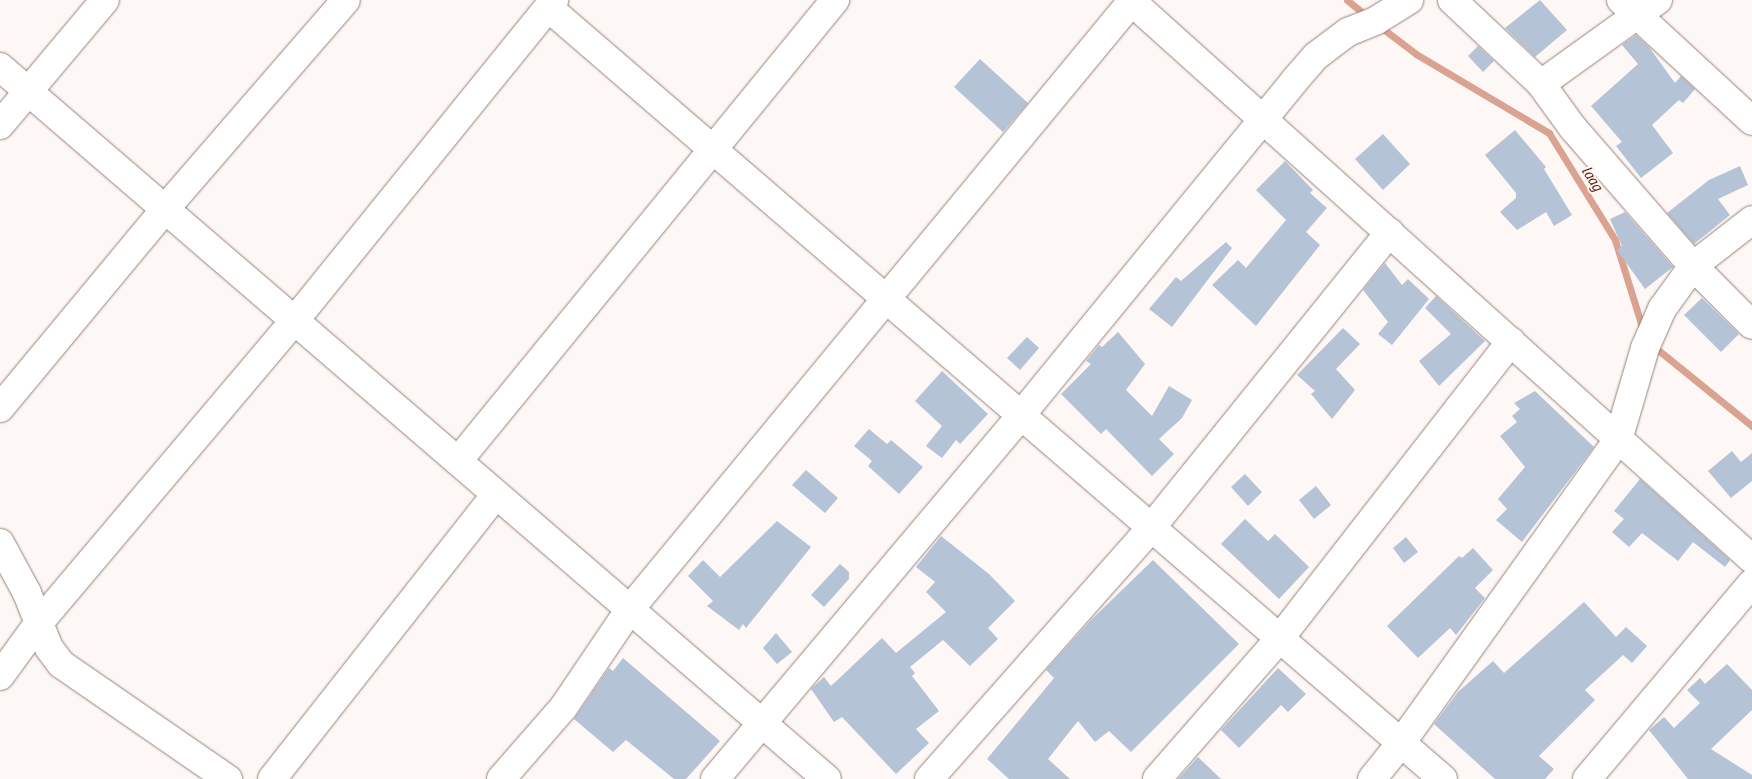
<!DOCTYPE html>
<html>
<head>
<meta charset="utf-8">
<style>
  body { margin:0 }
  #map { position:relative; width:1752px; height:779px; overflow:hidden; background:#fdf7f5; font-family:"PT Sans",sans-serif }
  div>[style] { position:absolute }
  .stream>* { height:7px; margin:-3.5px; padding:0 3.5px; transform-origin:3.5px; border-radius:3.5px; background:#daa391 }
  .building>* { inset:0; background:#b5c3d7 }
  .roads { filter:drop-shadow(0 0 1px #988078) drop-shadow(0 0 1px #988078) }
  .minor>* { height:28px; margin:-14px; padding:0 14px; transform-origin:14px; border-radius:14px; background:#fff }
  span { translate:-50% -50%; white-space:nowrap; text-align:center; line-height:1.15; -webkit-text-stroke:4px #fdf7f5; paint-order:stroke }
  .water-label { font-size:15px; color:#5c1a03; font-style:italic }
</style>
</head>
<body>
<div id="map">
  <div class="stream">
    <i style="left:1347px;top:0;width:27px;rotate:39deg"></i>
    <i style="left:1378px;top:25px;width:48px;rotate:37.3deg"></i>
    <i style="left:1416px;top:54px;width:155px;rotate:30.7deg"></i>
    <i style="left:1549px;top:133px;width:126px;rotate:58.3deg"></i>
    <i style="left:1615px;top:240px;width:94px;rotate:72.7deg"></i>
    <i style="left:1652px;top:345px;width:129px;rotate:39deg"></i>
  </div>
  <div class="building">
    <i style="clip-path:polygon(1540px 0,1567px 30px,1535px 57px,1505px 28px)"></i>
    <i style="clip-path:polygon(1636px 35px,1649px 47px,1675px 83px,1681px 76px,1695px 89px,1683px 103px,1679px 100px,1652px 125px,1673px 153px,1641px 178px,1616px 146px,1622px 142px,1591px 106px,1638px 64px,1622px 45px)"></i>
    <i style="clip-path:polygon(1478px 46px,1494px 61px,1483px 72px,1468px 56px)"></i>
    <i style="clip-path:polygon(980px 59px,1028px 103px,1003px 132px,954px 87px)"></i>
    <i style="clip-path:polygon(1515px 130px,1546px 167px,1544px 169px,1572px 215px,1554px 226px,1546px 212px,1517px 230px,1500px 212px,1516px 198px,1516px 193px,1485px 155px)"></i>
    <i style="clip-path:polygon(1383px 134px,1410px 164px,1383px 190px,1355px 159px)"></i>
    <i style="clip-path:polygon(1285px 161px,1313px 190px,1310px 193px,1327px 208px,1306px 232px,1320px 245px,1256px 326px,1212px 285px,1238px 260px,1246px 268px,1286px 220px,1256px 190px)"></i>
    <i style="clip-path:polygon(1740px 166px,1748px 185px,1718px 199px,1730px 215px,1694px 244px,1667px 213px,1709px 180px)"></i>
    <i style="clip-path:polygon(1625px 212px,1673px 267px,1645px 289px,1617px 250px,1622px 246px,1610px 219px)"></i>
    <i style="clip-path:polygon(1226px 242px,1232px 248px,1172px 327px,1149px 309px,1176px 277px,1181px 281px)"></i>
    <i style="clip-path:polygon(1385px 263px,1402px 285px,1408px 279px,1429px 299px,1392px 345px,1378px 334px,1388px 322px,1363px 290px)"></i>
    <i style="clip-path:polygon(1436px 296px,1485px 341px,1439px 386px,1419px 361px,1451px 334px,1425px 308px)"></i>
    <i style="clip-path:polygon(1702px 298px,1739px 334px,1721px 352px,1684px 315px)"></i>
    <i style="clip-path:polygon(1343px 328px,1360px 344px,1336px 369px,1355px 390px,1332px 419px,1311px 394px,1315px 391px,1297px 375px)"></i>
    <i style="clip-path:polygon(1118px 332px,1145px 364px,1126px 390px,1152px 416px,1169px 386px,1192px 400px,1182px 418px,1159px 439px,1174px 454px,1152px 476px,1106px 429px,1101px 434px,1061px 394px,1091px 364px,1086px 361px,1099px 345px,1102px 347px)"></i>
    <i style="clip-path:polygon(1027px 337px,1039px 348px,1020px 370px,1007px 358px)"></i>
    <i style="clip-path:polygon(942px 371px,988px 414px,960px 444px,956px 440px,942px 458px,926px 446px,942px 426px,915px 401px)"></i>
    <i style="clip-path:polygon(1535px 391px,1594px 447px,1522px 542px,1496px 520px,1507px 509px,1498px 499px,1525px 467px,1500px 436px,1517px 422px,1512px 416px,1520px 409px,1514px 403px)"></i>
    <i style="clip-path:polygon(869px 429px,887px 444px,891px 440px,923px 467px,899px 494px,868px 466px,872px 461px,854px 446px)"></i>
    <i style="clip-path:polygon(1732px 451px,1741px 462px,1752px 453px,1752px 481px,1731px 498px,1708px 471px)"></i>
    <i style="clip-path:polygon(806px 470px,838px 498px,825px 513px,792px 485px)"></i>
    <i style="clip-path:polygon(1245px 474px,1262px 492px,1248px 506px,1231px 487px)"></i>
    <i style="clip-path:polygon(1640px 479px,1730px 560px,1725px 567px,1693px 542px,1678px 561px,1642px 533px,1629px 547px,1612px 532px,1624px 519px,1614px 511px)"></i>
    <i style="clip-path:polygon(1316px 486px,1331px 505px,1314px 519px,1299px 500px)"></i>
    <i style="clip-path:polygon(1245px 519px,1268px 541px,1275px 534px,1309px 567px,1279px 599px,1221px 544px)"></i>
    <i style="clip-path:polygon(777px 521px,811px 547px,746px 628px,743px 624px,739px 630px,707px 606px,713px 601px,688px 576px,703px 560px,720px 577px)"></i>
    <i style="clip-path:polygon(941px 536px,989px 574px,1015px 601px,988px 628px,998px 639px,970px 666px,943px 640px,910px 667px,915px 673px,912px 676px,939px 711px,916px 729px,929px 743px,896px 774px,842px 717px,834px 722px,811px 689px,824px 677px,831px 686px,882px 638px,896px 653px,946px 612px,926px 592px,935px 582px,916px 567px)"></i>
    <i style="clip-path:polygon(1406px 537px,1418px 552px,1404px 563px,1393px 548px)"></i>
    <i style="clip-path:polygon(1473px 548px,1493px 570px,1475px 588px,1485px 598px,1456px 635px,1450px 628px,1418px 658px,1387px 626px,1459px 556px,1462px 558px)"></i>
    <i style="clip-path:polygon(1153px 560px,1239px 644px,1131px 752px,1109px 731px,1095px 742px,1078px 721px,1048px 759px,1070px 779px,1009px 779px,987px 759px,1054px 678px,1046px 670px,1091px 620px)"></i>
    <i style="clip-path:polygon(840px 564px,849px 572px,849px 579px,824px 607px,811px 595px)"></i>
    <i style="clip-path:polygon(1584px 602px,1616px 637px,1626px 627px,1647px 646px,1632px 663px,1623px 655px,1585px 690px,1595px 700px,1539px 756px,1554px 769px,1545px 779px,1495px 779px,1434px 724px,1458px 692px,1493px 661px,1504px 673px)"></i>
    <i style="clip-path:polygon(776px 633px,792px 652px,777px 664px,763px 648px)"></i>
    <i style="clip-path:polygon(623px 658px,720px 741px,686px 779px,674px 779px,626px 740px,613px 752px,574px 719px,609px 668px,613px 671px)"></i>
    <i style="clip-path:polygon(1727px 664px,1752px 690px,1752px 710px,1711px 749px,1752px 775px,1752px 779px,1688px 779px,1649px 730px,1664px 717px,1674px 728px,1700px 703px,1687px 690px,1700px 678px,1705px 684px)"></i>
    <i style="clip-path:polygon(1278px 668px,1306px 694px,1288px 712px,1281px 705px,1239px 748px,1221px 730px)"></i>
    <i style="clip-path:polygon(1198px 757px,1221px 779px,1178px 779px)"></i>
  </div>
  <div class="roads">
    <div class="minor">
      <i style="left:1130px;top:0;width:836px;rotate:41.95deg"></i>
      <i style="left:1452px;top:0;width:122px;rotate:43.3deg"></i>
      <i style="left:1541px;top:84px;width:54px;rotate:54deg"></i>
      <i style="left:1573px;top:128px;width:183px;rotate:49deg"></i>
      <i style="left:1693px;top:266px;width:83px;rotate:45deg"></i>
      <i style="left:1621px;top:0;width:178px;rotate:42.7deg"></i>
      <i style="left:550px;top:9px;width:1179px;rotate:40.77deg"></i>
      <i style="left:0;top:67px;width:1091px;rotate:40.73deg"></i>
      <i style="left:1541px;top:84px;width:144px;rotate:-35.7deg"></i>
      <i style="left:0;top:125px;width:163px;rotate:-50deg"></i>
      <i style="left:0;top:408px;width:259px;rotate:-50.3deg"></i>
      <i style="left:165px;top:209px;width:276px;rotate:-49.1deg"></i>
      <i style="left:458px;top:461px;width:596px;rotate:-50.72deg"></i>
      <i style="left:0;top:543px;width:57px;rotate:61.6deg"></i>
      <i style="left:27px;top:593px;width:59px;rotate:68.2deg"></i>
      <i style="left:49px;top:648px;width:20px;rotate:53deg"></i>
      <i style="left:61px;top:664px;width:203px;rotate:34.6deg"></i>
      <i style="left:0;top:676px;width:64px;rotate:-53.8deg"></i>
      <i style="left:38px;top:624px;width:398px;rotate:-49.8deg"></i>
      <i style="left:295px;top:320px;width:412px;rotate:-51deg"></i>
      <i style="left:272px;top:779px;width:362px;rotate:-51.8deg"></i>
      <i style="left:501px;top:779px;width:94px;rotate:-48.9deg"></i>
      <i style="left:563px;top:708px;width:120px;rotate:-55.9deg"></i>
      <i style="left:630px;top:609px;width:790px;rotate:-50.45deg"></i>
      <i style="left:715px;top:779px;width:476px;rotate:-49.9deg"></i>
      <i style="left:1021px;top:415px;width:433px;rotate:-50.7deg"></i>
      <i style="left:1295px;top:80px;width:32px;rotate:-49deg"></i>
      <i style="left:1316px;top:56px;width:40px;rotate:-37deg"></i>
      <i style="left:1348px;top:32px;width:31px;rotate:-22deg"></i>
      <i style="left:1377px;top:20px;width:38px;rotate:-32deg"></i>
      <i style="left:929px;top:779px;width:335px;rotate:-48.5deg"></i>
      <i style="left:1151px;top:528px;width:380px;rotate:-51.1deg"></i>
      <i style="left:1157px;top:779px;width:187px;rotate:-48.9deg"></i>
      <i style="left:1280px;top:638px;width:376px;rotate:-52.1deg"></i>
      <i style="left:1372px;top:779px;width:46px;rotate:-51.1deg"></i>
      <i style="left:1401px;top:743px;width:373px;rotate:-54.4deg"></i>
      <i style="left:1618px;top:440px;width:96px;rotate:-73.6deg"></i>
      <i style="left:1645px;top:348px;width:43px;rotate:-66.4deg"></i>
      <i style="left:1662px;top:309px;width:53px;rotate:-54.2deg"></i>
      <i style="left:1693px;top:266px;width:75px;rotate:-37.9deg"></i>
      <i style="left:1587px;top:779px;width:256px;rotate:-49.9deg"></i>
    </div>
  </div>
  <div class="water-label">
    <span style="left:1593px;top:179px;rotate:58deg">laag</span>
  </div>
</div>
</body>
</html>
